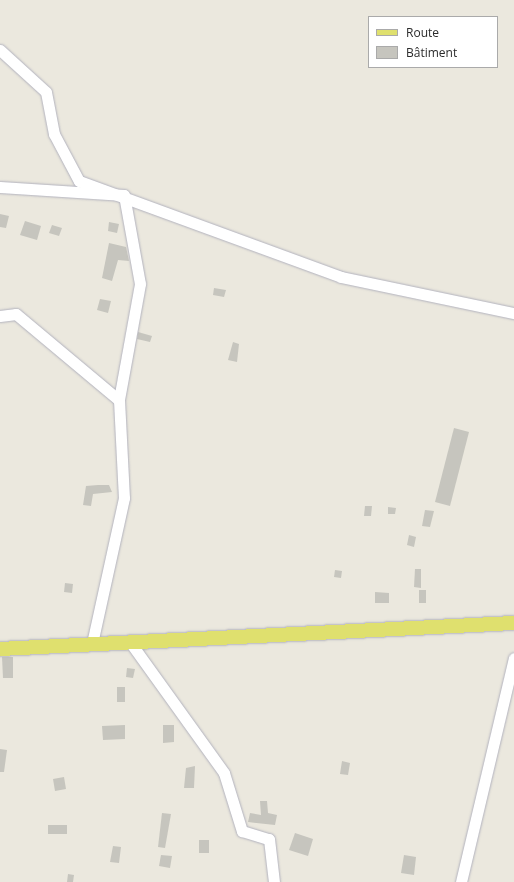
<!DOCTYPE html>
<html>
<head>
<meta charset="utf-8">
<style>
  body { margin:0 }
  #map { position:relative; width:514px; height:882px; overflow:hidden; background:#ebe8de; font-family:"Open Sans",sans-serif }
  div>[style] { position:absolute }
  .building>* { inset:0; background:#c6c5be }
  .roads { filter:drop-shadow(0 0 1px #b2b2bd) drop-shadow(0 0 1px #b2b2bd) }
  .minor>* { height:11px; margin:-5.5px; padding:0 5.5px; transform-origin:5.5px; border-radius:5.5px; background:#fff }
  .major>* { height:14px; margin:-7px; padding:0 7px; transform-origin:7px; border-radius:7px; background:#dfe06e }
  span { translate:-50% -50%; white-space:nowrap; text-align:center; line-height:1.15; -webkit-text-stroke:3px #fff; paint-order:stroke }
  .legend { position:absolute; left:368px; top:16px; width:130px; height:52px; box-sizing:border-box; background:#fff; border:1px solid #aaa; margin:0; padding:5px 7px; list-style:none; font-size:12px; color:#2b2b2b }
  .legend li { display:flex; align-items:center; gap:8px; height:20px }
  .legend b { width:20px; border:1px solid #aaa }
</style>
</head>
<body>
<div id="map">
  <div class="building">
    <i style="clip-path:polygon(0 214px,9px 216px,6px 228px,0 227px)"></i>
    <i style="clip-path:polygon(25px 221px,41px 226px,37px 240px,20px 235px)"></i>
    <i style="clip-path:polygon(109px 222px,119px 224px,117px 233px,108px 231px)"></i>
    <i style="clip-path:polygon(52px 225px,62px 228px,59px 236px,49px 233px)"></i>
    <i style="clip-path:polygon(109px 243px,126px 247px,129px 261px,118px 260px,112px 281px,102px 278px)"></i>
    <i style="clip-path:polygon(214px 288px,226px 290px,224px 297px,213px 295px)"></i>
    <i style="clip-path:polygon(100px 299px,111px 301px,108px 313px,97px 310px)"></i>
    <i style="clip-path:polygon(138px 332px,152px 336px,150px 342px,137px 339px)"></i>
    <i style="clip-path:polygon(233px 342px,239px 344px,237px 362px,228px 360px)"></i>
    <i style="clip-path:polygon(454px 428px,469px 432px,450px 506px,435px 502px)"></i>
    <i style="clip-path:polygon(98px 485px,109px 485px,112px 492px,93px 494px,91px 506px,83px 505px,86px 486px)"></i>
    <i style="clip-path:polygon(365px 506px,372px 506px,371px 516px,364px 516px)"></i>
    <i style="clip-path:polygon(388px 507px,396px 508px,395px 514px,388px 514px)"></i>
    <i style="clip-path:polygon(425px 510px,434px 511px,430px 527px,422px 526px)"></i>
    <i style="clip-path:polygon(409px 535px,416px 537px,414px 547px,407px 545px)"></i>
    <i style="clip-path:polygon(415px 569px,421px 569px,421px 588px,414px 587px)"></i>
    <i style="clip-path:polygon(335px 570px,342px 571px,341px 578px,334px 577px)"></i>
    <i style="clip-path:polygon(65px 583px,73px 584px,72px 593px,64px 592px)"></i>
    <i style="clip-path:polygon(419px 590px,426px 590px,426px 603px,419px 603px)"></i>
    <i style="clip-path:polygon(375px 592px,389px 593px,389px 603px,375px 603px)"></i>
    <i style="clip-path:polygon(2px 657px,13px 657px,13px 678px,3px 678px)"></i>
    <i style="clip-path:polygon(127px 668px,135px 669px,133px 678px,126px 677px)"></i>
    <i style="clip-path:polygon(117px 687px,125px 687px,125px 702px,117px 702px)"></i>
    <i style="clip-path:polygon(125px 725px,125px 739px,103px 740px,102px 726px)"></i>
    <i style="clip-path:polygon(163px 725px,174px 725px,174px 742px,163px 743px)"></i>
    <i style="clip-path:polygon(0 749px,7px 750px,4px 772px,0 772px)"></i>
    <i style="clip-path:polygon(342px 761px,350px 763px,348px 775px,340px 774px)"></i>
    <i style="clip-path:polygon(195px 766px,194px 788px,184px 788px,186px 768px)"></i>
    <i style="clip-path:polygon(64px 777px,66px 789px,55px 791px,53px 779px)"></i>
    <i style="clip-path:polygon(260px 801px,267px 801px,268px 813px,277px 815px,275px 825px,248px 822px,250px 813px,261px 815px)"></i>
    <i style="clip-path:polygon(162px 813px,171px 814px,165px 848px,158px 847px)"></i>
    <i style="clip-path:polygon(48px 825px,67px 825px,67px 834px,48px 834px)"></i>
    <i style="clip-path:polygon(295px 833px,313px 839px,308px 856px,289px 850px)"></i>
    <i style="clip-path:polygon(199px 840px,209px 840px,209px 853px,199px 853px)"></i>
    <i style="clip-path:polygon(113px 846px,121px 847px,119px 863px,110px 862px)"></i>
    <i style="clip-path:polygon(161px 855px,172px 856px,170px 868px,159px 866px)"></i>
    <i style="clip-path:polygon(404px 855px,416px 857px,414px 875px,401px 873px)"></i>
    <i style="clip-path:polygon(68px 874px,74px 875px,73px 882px,67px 882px)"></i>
  </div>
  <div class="roads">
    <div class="minor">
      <i style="left:0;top:50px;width:62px;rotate:42.4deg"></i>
      <i style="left:46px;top:92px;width:43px;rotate:79.2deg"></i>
      <i style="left:54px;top:134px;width:53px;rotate:62deg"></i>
      <i style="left:79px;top:181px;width:279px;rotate:20.1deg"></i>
      <i style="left:341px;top:277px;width:177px;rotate:11.8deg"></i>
      <i style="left:0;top:187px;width:124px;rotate:3.7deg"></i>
      <i style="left:124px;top:195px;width:90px;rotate:79.8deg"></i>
      <i style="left:140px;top:284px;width:118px;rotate:100.3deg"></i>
      <i style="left:0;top:316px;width:16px;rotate:-7deg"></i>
      <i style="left:16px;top:314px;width:134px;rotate:39.9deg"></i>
      <i style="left:119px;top:400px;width:98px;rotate:87.1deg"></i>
      <i style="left:124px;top:498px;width:149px;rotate:102.4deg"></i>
      <i style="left:130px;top:642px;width:161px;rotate:54.3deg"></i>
      <i style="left:224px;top:773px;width:61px;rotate:72.8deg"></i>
      <i style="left:242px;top:831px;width:28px;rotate:17deg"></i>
      <i style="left:269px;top:839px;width:43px;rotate:83.4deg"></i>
      <i style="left:461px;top:882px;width:230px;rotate:-76.7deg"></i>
    </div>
    <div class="major">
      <i style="left:0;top:649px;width:515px;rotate:-2.9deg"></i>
    </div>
  </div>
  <ul class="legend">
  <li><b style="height:5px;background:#dfe06e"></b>Route</li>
  <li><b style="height:11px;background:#c6c5be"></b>Bâtiment</li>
  </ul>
</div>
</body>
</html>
